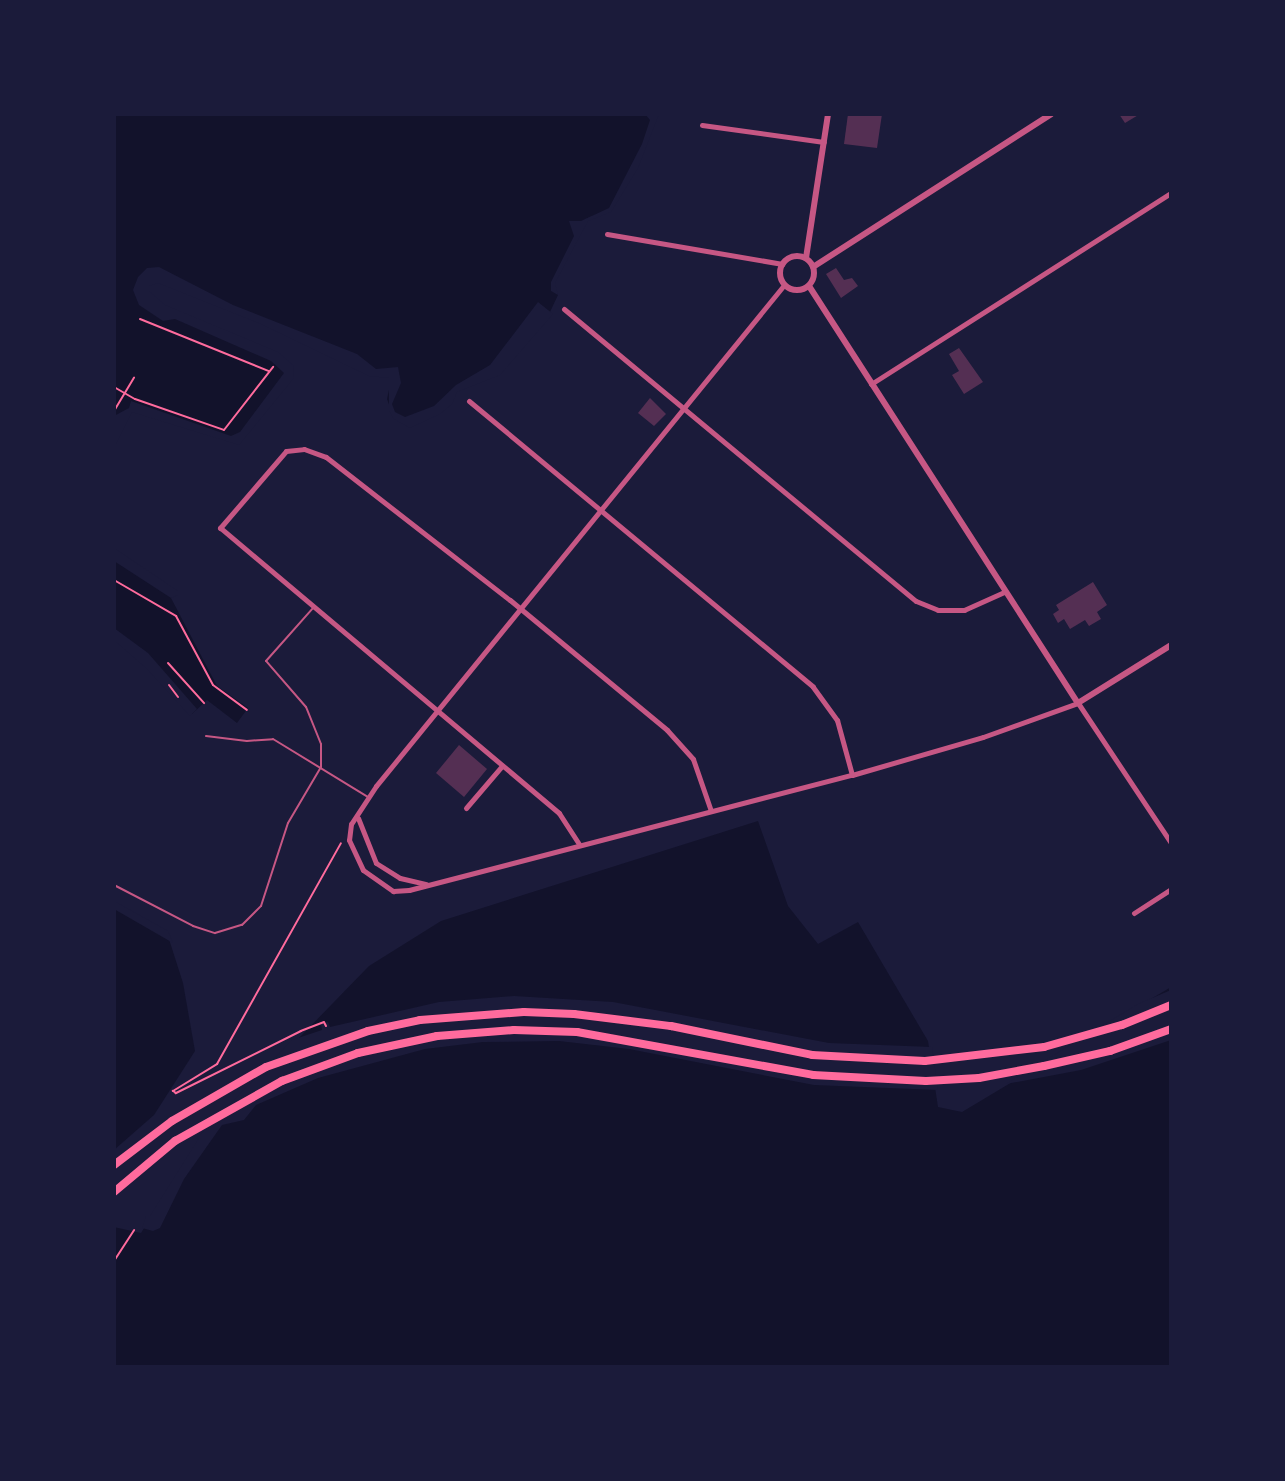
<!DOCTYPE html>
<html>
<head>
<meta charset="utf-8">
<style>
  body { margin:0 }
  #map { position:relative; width:1285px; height:1481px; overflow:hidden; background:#1b1b3a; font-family:Overpass,sans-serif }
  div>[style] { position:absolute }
  .water>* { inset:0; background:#12122b }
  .pier>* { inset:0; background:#1b1b3a }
  .building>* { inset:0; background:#542f53 }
  .path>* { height:2px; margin:-1px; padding:0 1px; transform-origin:1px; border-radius:1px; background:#ff6b9d }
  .service>* { height:2px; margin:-1px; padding:0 1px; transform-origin:1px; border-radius:1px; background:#c65784 }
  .minor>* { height:5px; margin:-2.5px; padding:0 2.5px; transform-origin:2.5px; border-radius:2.5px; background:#c65784 }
  .tertiary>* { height:6px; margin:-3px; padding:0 3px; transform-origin:3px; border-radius:3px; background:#c65784 }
  .tertiary>.ring { margin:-3px; padding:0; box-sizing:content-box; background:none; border:6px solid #c65784; border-radius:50% }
  .primary>* { height:8px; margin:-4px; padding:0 4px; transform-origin:4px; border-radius:4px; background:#ff6b9d }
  span { translate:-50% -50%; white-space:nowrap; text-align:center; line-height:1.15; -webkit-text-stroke:5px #1b1b3a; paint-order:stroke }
  .frame { position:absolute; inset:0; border:116px solid #1b1b3a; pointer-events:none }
</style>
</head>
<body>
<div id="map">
  <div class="water">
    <i style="clip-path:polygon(114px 114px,657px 114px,625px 187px,608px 210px,585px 219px,552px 286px,558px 295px,549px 314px,498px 373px,455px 390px,450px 402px,411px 425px,393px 416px,387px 399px,392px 376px,159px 280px,147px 283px,146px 292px,163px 308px,291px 367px,238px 442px,130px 409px,114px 445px)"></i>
    <i style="clip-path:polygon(114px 551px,176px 594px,171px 598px,217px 686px,248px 708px,237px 723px,207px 700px,192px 714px,149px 666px,114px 636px)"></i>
    <i style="clip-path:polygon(758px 821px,788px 906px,818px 944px,858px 922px,928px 1041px,938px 1107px,962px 1112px,1171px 987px,1171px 1367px,114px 1367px,114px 1227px,141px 1233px,197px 1143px,369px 966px,441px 921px)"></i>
    <i style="clip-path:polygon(114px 904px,167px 933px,183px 983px,195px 1051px,154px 1115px,114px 1150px)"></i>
  </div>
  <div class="pier">
    <i style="clip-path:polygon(645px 114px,659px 114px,638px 168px,611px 212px,588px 221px,555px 283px,558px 295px,551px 291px,551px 282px,574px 236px,569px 221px,581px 221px,609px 208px,642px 144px,650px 120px)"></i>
    <i style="clip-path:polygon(159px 267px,233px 305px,357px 354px,376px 369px,398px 367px,401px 383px,392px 404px,395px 412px,405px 417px,434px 406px,456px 385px,490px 365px,538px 302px,553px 314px,500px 375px,457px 392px,452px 404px,440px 414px,410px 428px,394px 419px,389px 411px,389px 378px,369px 376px,261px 324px,158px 283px,149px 286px,149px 291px,165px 305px,278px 352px,294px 366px,293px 379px,239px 445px,132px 412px,114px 448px,114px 416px,129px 408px,131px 401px,231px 436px,240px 432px,284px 373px,271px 361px,175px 319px,163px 321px,139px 305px,133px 290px,138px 277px,147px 268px)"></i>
    <i style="clip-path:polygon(114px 548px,178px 591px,178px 595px,171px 598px,114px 561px)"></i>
    <i style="clip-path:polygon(114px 628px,148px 653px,197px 709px,190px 716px,147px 669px,114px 640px)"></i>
    <i style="clip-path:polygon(114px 901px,168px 931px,173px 943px,114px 909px)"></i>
    <i style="clip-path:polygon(1171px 990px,1171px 1040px,1081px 1070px,1006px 1084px,1138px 1004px)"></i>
    <i style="clip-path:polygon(514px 996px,613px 1002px,829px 1043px,932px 1047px,938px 1090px,814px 1085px,629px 1049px,559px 1041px,483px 1042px,425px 1049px,318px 1078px,256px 1105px,244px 1120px,222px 1125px,184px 1179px,160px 1228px,153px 1231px,142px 1228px,146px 1216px,150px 1216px,199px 1138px,196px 1139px,292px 1040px,322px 1030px,321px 1024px,328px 1022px,330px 1027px,439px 1002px)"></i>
  </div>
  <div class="building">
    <i style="clip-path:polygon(848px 114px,882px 114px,877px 148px,844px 144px)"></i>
    <i style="clip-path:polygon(1119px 114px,1140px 114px,1125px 123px)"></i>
    <i style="clip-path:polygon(836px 268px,844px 280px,852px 278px,858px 286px,841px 298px,826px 274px)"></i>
    <i style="clip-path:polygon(959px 348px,983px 382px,964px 394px,952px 375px,959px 371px,949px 354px)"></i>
    <i style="clip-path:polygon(650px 398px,666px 414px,654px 426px,638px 413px)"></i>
    <i style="clip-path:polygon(1093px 582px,1107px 605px,1097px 612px,1101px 619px,1089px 626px,1085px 620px,1070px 629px,1064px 619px,1058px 623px,1053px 614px,1059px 610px,1056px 605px)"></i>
    <i style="clip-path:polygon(459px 745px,487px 769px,464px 797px,436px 773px)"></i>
  </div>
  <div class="path">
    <i style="left:140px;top:319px;width:139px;rotate:22deg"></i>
    <i style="left:114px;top:387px;width:24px;rotate:30deg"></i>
    <i style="left:135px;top:399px;width:94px;rotate:19.2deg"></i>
    <i style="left:224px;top:430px;width:80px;rotate:-52.1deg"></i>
    <i style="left:114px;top:411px;width:39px;rotate:-59deg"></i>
    <i style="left:114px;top:580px;width:72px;rotate:30.1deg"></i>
    <i style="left:176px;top:616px;width:78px;rotate:61.8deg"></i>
    <i style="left:213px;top:685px;width:42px;rotate:36.3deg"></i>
    <i style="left:168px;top:663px;width:54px;rotate:48deg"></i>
    <i style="left:169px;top:685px;width:15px;rotate:53deg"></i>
    <i style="left:326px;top:1026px;width:4px;rotate:-117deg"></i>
    <i style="left:324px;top:1022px;width:25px;rotate:159deg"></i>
    <i style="left:301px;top:1031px;width:140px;rotate:153.6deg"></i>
    <i style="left:176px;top:1093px;width:4px;rotate:-146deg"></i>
    <i style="left:173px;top:1091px;width:52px;rotate:-31.5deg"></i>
    <i style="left:217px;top:1064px;width:253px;rotate:-60.7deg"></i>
    <i style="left:114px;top:1261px;width:37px;rotate:-57deg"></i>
  </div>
  <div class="service">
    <i style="left:206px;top:736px;width:41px;rotate:7deg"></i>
    <i style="left:247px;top:741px;width:26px;rotate:-4deg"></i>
    <i style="left:273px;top:739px;width:111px;rotate:31.4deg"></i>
    <i style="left:114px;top:885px;width:89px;rotate:27.4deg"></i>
    <i style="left:193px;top:926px;width:23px;rotate:18deg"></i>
    <i style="left:215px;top:933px;width:28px;rotate:-17deg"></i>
    <i style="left:242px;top:925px;width:27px;rotate:-45deg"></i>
    <i style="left:261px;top:906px;width:87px;rotate:-72deg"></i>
    <i style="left:288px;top:823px;width:65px;rotate:-59.5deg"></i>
    <i style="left:321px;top:767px;width:23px;rotate:-90deg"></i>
    <i style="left:321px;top:744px;width:40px;rotate:-112deg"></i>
    <i style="left:306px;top:707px;width:61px;rotate:-131deg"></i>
    <i style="left:266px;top:661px;width:71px;rotate:-48.4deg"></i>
  </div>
  <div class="minor">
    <i style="left:702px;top:125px;width:123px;rotate:7.9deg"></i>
    <i style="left:607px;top:234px;width:178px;rotate:9.7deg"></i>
    <i style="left:784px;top:285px;width:646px;rotate:129.16deg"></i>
    <i style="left:376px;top:786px;width:45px;rotate:123.3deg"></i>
    <i style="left:351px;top:824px;width:16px;rotate:97deg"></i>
    <i style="left:349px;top:840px;width:33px;rotate:65deg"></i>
    <i style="left:363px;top:870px;width:37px;rotate:35deg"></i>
    <i style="left:393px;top:891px;width:16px;rotate:-4deg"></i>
    <i style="left:409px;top:890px;width:458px;rotate:-14.6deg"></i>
    <i style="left:852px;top:775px;width:136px;rotate:-16.2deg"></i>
    <i style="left:983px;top:737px;width:101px;rotate:-19.7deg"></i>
    <i style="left:1078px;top:703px;width:168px;rotate:56.4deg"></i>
    <i style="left:564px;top:309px;width:457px;rotate:39.7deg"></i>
    <i style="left:916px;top:601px;width:24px;rotate:22deg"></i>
    <i style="left:938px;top:610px;width:26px"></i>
    <i style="left:964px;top:610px;width:44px;rotate:-24.2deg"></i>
    <i style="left:871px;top:384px;width:356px;rotate:-32.5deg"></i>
    <i style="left:469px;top:401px;width:447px;rotate:39.7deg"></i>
    <i style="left:813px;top:687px;width:41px;rotate:54deg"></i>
    <i style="left:837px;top:720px;width:57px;rotate:74.7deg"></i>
    <i style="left:466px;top:808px;width:55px;rotate:-49.4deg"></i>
    <i style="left:358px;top:818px;width:48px;rotate:68.2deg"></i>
    <i style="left:376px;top:863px;width:28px;rotate:32deg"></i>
    <i style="left:400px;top:878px;width:27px;rotate:13deg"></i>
    <i style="left:579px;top:844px;width:37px;rotate:-123deg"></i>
    <i style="left:559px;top:813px;width:443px;rotate:-139.9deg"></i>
    <i style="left:220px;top:528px;width:101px;rotate:-49.4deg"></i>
    <i style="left:286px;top:451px;width:18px;rotate:-6deg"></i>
    <i style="left:304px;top:449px;width:23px;rotate:20deg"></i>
    <i style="left:326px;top:457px;width:233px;rotate:37.9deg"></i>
    <i style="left:510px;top:600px;width:204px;rotate:39.6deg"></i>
    <i style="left:667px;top:730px;width:39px;rotate:48deg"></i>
    <i style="left:693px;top:759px;width:55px;rotate:70.9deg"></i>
    <i style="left:1134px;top:913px;width:44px;rotate:-33deg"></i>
  </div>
  <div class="tertiary">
    <i class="ring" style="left:780px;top:256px;width:28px;height:28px"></i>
    <i style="left:806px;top:258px;width:146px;rotate:-81.3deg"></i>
    <i style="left:813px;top:267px;width:283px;rotate:-32.7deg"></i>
    <i style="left:809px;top:286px;width:496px;rotate:57.2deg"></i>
    <i style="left:1078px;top:703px;width:110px;rotate:-31.9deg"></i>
  </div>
  <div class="primary">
    <i style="left:114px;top:1165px;width:73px;rotate:-37.2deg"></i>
    <i style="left:172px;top:1121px;width:108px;rotate:-29.9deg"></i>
    <i style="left:266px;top:1067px;width:108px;rotate:-19.4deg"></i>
    <i style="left:368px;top:1031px;width:53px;rotate:-11.9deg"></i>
    <i style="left:420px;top:1020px;width:104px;rotate:-4.4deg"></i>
    <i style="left:524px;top:1012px;width:50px;rotate:2.3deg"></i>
    <i style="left:574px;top:1014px;width:98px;rotate:7.1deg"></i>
    <i style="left:671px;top:1026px;width:144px;rotate:11.6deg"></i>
    <i style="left:812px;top:1055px;width:113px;rotate:3deg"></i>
    <i style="left:925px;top:1061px;width:120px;rotate:-6.7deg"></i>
    <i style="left:1044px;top:1047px;width:81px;rotate:-15.8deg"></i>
    <i style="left:1122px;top:1025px;width:53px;rotate:-22.2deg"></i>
    <i style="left:114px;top:1192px;width:80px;rotate:-39.9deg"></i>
    <i style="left:175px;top:1141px;width:123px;rotate:-29.3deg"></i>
    <i style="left:282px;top:1081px;width:81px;rotate:-20.2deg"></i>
    <i style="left:358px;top:1053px;width:81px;rotate:-12.1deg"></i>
    <i style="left:437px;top:1036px;width:77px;rotate:-4.5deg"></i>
    <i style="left:514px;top:1030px;width:63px;rotate:1.8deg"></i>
    <i style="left:577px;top:1032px;width:240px;rotate:10.3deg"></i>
    <i style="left:813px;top:1075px;width:113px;rotate:3deg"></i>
    <i style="left:926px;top:1081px;width:53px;rotate:-3.2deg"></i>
    <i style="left:979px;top:1078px;width:66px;rotate:-10.5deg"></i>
    <i style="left:1044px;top:1066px;width:68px;rotate:-12.8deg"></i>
    <i style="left:1110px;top:1051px;width:65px;rotate:-19.8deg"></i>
  </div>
  <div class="frame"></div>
</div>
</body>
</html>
